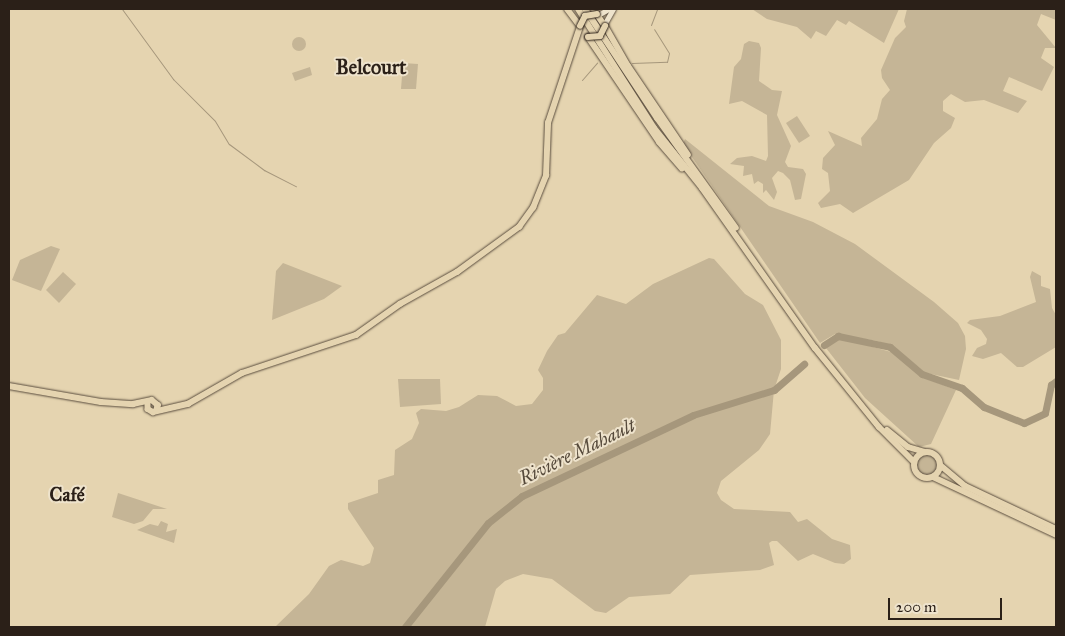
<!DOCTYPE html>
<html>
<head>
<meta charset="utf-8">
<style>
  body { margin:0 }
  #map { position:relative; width:1065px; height:636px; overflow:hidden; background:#e5d4b0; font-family:"IM FELL Great Primer",serif }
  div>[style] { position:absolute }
  .green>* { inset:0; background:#c5b596 }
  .round { border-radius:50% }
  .stream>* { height:1px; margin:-0.5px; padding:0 0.5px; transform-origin:0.5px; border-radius:0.5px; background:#a6977c }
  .river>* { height:7px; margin:-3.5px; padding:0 3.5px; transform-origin:3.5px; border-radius:3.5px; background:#a6977c }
  .roads { filter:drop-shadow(0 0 1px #5a4d3e) drop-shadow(0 0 1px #5a4d3e) }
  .tertiary>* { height:4.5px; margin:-2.25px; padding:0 2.25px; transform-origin:2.25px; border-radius:2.25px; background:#eee3cc }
  .primary>* { height:5.5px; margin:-2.75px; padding:0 2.75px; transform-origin:2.75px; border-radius:2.75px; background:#e5d4b0 }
  .trunk>* { height:6px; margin:-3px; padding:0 3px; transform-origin:3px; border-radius:3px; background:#e5d4b0 }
  .trunk>.ring { margin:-3px; padding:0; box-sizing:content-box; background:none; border:6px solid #e5d4b0; border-radius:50% }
  .bridges { filter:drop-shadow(0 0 1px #2b2018) drop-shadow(0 0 1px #2b2018) }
  .primary-bridge>* { height:5.5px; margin:-2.75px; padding:0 2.75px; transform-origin:2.75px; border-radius:2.75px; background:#e5d4b0 }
  span { translate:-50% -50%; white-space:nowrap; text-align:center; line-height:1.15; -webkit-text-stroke:4px #eee3cc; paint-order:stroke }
  .water-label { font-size:19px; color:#564a3b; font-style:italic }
  .neighbourhood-label { font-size:19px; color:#2b2018; font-weight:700 }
  .quarter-label { font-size:20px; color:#2b2018; font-weight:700 }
  .frame { position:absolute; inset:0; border:10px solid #2b2018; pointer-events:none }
  .scale { position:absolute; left:888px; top:598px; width:114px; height:22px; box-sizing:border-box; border:2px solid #2b2018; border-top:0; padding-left:6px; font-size:15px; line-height:18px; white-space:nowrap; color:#2b2018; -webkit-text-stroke:4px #eee3cc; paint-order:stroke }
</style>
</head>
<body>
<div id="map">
  <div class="green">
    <i style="clip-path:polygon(752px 9px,899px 9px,884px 43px,849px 21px,846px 25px,837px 20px,826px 36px,816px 31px,811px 39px,797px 27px,767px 19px)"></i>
    <i style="clip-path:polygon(907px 9px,1056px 9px,1056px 20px,1041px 14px,1037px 25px,1056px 48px,1045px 48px,1041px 58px,1054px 67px,1042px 91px,1009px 77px,1003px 91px,1027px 101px,1018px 113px,984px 100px,965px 102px,951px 94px,943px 101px,943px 111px,955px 118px,951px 128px,934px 143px,909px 180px,853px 213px,840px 204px,821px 208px,818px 203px,830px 191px,828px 173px,822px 169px,823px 158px,835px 145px,828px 131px,862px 146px,861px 138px,877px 119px,882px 99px,890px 90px,882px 78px,881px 70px,895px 38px,906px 27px,904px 21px)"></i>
    <i class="round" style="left:292px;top:37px;width:14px;height:14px"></i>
    <i style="clip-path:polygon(749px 41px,759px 43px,761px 48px,759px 81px,772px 90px,782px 91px,777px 115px,791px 146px,785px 162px,788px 167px,803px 169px,806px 174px,801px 199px,795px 200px,790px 180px,783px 173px,778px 171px,772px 178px,777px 192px,774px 200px,766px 190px,763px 193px,763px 184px,758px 181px,754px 184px,752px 174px,743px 176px,744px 166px,730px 164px,737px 158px,752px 156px,766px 161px,768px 156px,767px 115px,742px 101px,729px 104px,734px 67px,741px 59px,744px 44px)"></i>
    <i style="clip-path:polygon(403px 63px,418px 64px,416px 89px,401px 89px)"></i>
    <i style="clip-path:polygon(310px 67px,312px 75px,295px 81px,292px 73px)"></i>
    <i style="clip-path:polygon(797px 116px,810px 136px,799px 143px,786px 123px)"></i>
    <i style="clip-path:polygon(685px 139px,769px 206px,813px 222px,855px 244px,934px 302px,958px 323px,965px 336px,966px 349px,959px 380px,926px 373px,893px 346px,877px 341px,835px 334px,820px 343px,683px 144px)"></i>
    <i style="clip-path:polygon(51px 246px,60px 249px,41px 291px,12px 280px,20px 260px)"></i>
    <i style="clip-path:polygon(709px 258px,714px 259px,745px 294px,763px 305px,781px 340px,781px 369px,774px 390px,770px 434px,759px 450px,721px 481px,717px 493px,721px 500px,734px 509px,790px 512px,798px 522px,807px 519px,832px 539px,850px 545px,851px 559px,844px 564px,835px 563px,813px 554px,798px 561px,777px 541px,772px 541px,769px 543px,774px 565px,760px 570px,690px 575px,670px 594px,629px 597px,606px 613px,595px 611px,552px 579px,523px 574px,505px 581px,496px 589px,485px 627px,275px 627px,309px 594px,329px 566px,341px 560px,363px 566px,370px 563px,374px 548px,348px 509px,348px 503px,378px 493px,378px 480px,394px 475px,395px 450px,412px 439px,419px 423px,416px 413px,421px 409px,446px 411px,459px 407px,478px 395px,497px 396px,516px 406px,532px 404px,543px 390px,543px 378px,538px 370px,547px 351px,558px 335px,565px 333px,597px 295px,626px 304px,653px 284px)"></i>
    <i style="clip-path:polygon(283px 263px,342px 286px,324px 299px,272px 320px,276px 271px)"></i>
    <i style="clip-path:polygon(1032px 271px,1041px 276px,1041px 286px,1050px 289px,1052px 308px,1056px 315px,1056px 347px,1023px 367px,1017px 367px,1001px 353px,983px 359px,972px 356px,977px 348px,986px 344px,987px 339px,981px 330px,967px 323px,970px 320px,1000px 316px,1036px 302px,1030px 277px)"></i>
    <i style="clip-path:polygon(63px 272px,76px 284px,59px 303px,46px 290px)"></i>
    <i style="clip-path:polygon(841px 338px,891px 352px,922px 377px,956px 390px,931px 444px,919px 447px,865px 398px,826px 348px)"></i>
    <i style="clip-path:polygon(398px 379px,440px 379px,441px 404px,400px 407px)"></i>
    <i class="round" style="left:917px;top:455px;width:20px;height:20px"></i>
    <i style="clip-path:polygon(118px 493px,167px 509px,153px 509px,143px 521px,134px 524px,112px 517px)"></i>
    <i style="clip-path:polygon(161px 521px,168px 524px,166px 532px,177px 529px,174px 543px,137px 530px,150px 524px,158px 526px)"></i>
  </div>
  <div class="stream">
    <i style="left:122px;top:9px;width:87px;rotate:53.9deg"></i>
    <i style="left:173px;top:79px;width:59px;rotate:45deg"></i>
    <i style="left:215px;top:121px;width:27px;rotate:59deg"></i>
    <i style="left:229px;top:144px;width:44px;rotate:36.6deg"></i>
    <i style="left:264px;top:170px;width:36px;rotate:27deg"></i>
    <i style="left:651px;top:25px;width:17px;rotate:-69deg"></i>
    <i style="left:632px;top:63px;width:35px;rotate:-2deg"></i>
    <i style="left:667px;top:62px;width:9px;rotate:-77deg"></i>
    <i style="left:669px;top:53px;width:28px;rotate:-122deg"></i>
    <i style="left:582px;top:80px;width:23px;rotate:-49deg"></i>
  </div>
  <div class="river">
    <i style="left:824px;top:345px;width:17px;rotate:-33deg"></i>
    <i style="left:838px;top:336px;width:53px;rotate:11.9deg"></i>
    <i style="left:890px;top:347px;width:42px;rotate:40.2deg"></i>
    <i style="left:922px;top:374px;width:42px;rotate:19.3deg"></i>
    <i style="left:962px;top:388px;width:29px;rotate:41deg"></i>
    <i style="left:984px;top:407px;width:43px;rotate:21.8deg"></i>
    <i style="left:1024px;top:423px;width:23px;rotate:-25deg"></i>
    <i style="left:1045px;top:413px;width:29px;rotate:-78deg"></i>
    <i style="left:1051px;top:385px;width:6px;rotate:-39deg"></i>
    <i style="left:405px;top:627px;width:133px;rotate:-51.4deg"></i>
    <i style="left:488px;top:523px;width:43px;rotate:-38.5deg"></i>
    <i style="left:522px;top:496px;width:189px;rotate:-25.3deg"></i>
    <i style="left:693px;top:415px;width:85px;rotate:-17.2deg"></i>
    <i style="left:774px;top:390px;width:40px;rotate:-41deg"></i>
  </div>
  <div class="roads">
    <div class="tertiary">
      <i style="left:598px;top:15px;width:13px;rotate:-29deg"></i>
      <i style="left:605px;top:23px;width:16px;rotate:-60deg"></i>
    </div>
    <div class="primary">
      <i style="left:597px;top:14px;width:14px;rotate:56deg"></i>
      <i style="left:9px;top:386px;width:93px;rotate:9.9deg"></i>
      <i style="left:101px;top:402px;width:32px;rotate:4deg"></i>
      <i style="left:133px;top:404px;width:19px;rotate:-12deg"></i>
      <i style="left:152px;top:400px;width:8px;rotate:40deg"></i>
      <i style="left:158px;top:405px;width:5px;rotate:101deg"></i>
      <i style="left:148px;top:403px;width:6px;rotate:90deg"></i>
      <i style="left:148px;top:409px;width:6px;rotate:31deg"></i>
      <i style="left:153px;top:412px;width:36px;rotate:-13deg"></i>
      <i style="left:188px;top:404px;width:62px;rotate:-29.9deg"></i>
      <i style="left:242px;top:373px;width:120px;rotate:-18.4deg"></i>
      <i style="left:356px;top:335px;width:54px;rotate:-35.2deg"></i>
      <i style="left:400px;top:304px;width:65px;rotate:-29.3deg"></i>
      <i style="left:457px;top:272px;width:77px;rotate:-36deg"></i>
      <i style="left:519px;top:227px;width:24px;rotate:-54deg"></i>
      <i style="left:533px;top:208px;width:35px;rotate:-68deg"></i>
      <i style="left:546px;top:176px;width:53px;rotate:-87.8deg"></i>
      <i style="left:548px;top:123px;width:101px;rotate:-71.6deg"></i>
    </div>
    <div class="trunk">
      <i style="left:567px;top:9px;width:21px;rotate:53deg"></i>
      <i style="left:578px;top:9px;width:141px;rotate:57.4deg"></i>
      <i style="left:654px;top:128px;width:77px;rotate:51.3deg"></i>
      <i style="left:702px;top:188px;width:196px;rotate:54.8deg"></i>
      <i style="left:815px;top:348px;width:102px;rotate:51deg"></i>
      <i style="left:879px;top:427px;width:49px;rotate:45deg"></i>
      <i style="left:585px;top:9px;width:131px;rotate:56.6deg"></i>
      <i style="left:657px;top:118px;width:135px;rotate:54.3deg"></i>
      <i style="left:605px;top:26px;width:46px;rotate:60.1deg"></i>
      <i style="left:628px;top:66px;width:107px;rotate:56deg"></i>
      <i style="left:588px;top:37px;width:127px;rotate:55.9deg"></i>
      <i style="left:659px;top:142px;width:35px;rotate:49deg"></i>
      <i style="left:887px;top:430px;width:27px;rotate:39deg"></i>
      <i style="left:908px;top:447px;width:17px;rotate:17deg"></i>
      <i class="ring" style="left:914px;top:452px;width:20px;height:20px"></i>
      <i style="left:940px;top:465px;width:33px;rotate:40deg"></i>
      <i style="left:965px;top:486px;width:101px;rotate:25.3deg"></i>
      <i style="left:933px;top:477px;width:136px;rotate:25.2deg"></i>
    </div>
  </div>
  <div class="bridges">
    <div class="primary-bridge">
      <i style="left:580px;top:26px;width:11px;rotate:-63deg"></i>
      <i style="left:585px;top:16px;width:12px;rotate:-9deg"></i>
      <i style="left:588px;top:37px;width:12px;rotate:-5deg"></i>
      <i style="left:600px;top:36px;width:11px;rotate:-63deg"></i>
    </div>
  </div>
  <div class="water-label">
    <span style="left:577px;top:452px;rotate:-26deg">Rivière Mahault</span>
  </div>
  <div class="neighbourhood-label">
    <span style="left:67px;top:495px">Café</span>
  </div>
  <div class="quarter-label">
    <span style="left:371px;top:67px">Belcourt</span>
  </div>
  <div class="frame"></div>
  <div class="scale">200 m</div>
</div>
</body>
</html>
